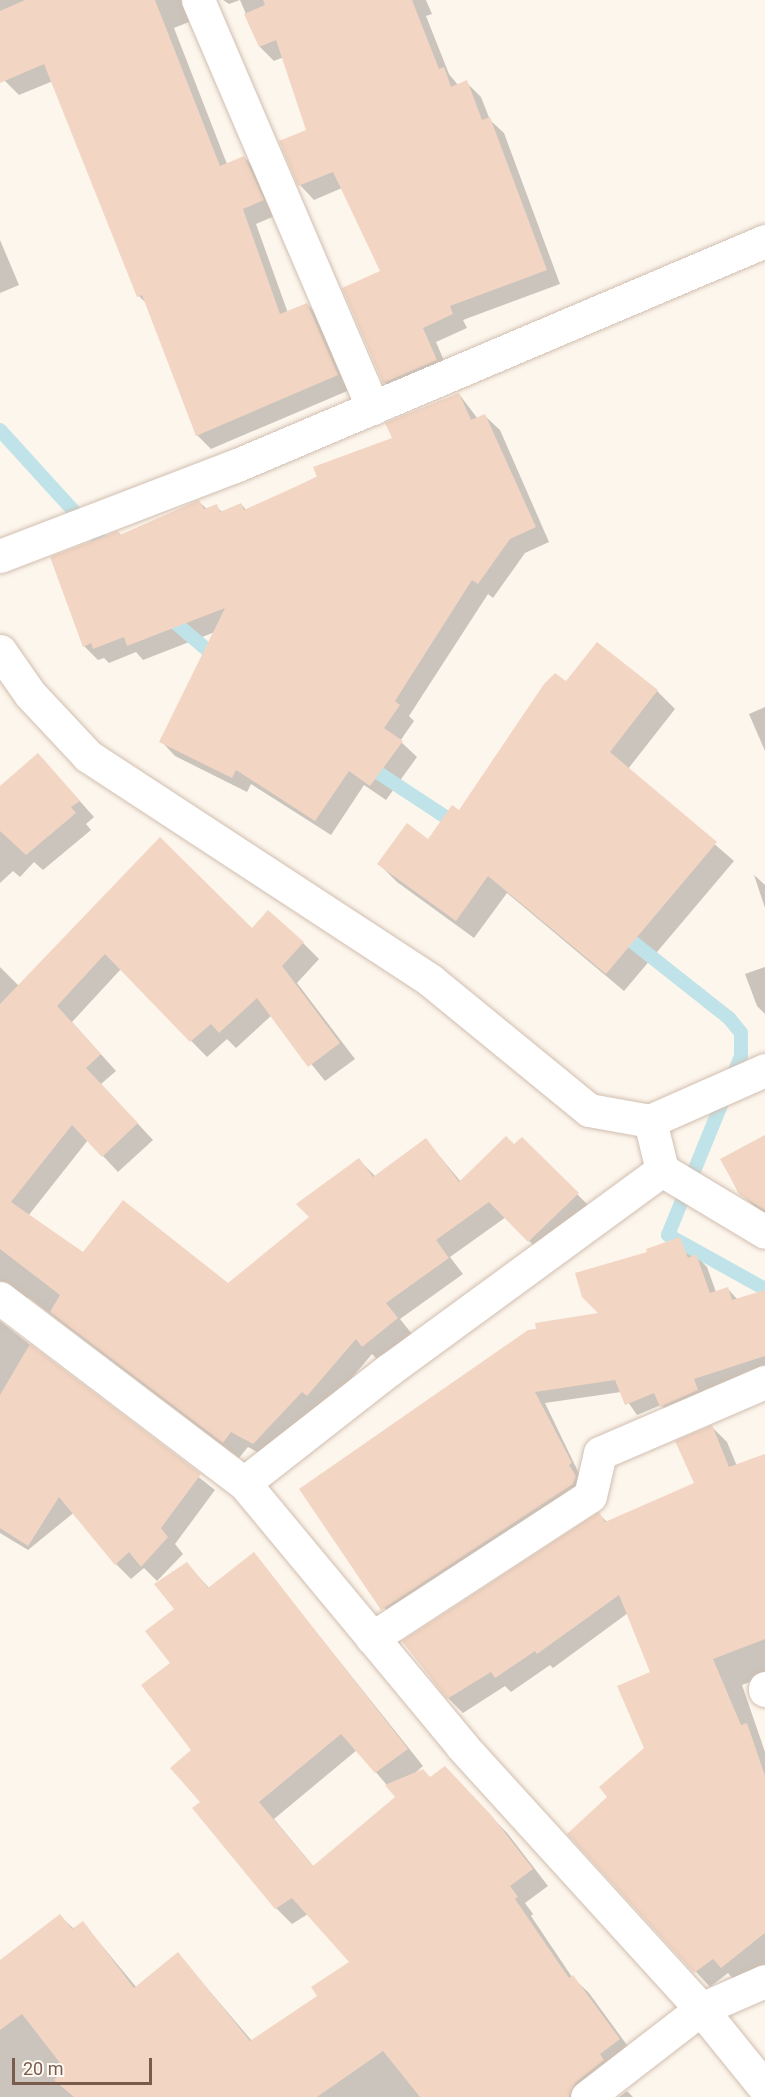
<!DOCTYPE html>
<html>
<head>
<meta charset="utf-8">
<style>
  body { margin:0 }
  #map { position:relative; width:765px; height:2097px; overflow:hidden; background:#fdf6ec; font-family:Roboto,sans-serif }
  div>[style] { position:absolute }
  .shadow>* { inset:0; background:#0003 }
  .stream>* { height:14px; margin:-7px; padding:0 7px; transform-origin:7px; border-radius:7px; background:#bfe3e8 }
  .building>* { inset:0; background:#f3d5c3 }
  .roads { filter:drop-shadow(0 0 2px #d1beb0) drop-shadow(0 0 2px #d1beb0) }
  .minor>* { height:33px; margin:-16.5px; padding:0 16.5px; transform-origin:16.5px; border-radius:16.5px; background:#fff }
  .tertiary>* { height:33px; margin:-16.5px; padding:0 16.5px; transform-origin:16.5px; border-radius:16.5px; background:#fff }
  span { translate:-50% -50%; white-space:nowrap; text-align:center; line-height:1.15; -webkit-text-stroke:4.5px #fffaf3; paint-order:stroke }
  .scale { position:absolute; left:12px; top:2058px; width:140px; height:27px; box-sizing:border-box; border:3px solid #7a5c4d; border-top:0; padding-left:8px; font-size:18px; line-height:21px; white-space:nowrap; color:#7a5c4d; -webkit-text-stroke:4px #fffaf3; paint-order:stroke }
</style>
</head>
<body>
<div id="map">
  <div class="shadow">
    <i style="clip-path:polygon(0 0,201px 0,194px 20px,174px 28px,227px 164px,244px 157px,258px 172px,277px 215px,256px 224px,288px 313px,307px 304px,321px 319px,352px 389px,211px 449px,197px 435px,148px 305px,139px 296px,53px 81px,19px 95px,5px 81px,0 70px)"></i>
    <i style="clip-path:polygon(223px 0,240px 0,229px 4px)"></i>
    <i style="clip-path:polygon(240px 0,426px 0,432px 14px,426px 16px,449px 74px,458px 85px,466px 82px,481px 97px,490px 120px,504px 133px,560px 284px,463px 320px,467px 328px,436px 342px,450px 375px,398px 396px,384px 382px,382px 272px,342px 188px,314px 200px,300px 185px,308px 131px,284px 57px,274px 61px,260px 47px)"></i>
    <i style="clip-path:polygon(0 240px,19px 285px,0 293px)"></i>
    <i style="clip-path:polygon(459px 394px,478px 419px,485px 416px,500px 430px,549px 542px,525px 553px,493px 598px,488px 594px,409px 716px,414px 721px,400px 741px,417px 757px,386px 800px,364px 785px,331px 835px,251px 784px,247px 792px,175px 756px,161px 741px,215px 632px,143px 660px,136px 652px,109px 663px,104px 658px,98px 660px,84px 646px,118px 532px,122px 536px,199px 502px,207px 509px,216px 506px,223px 513px,241px 504px,247px 511px,394px 439px)"></i>
    <i style="clip-path:polygon(567px 683px,657px 691px,675px 709px,628px 769px,734px 861px,624px 991px,507px 893px,474px 938px,397px 882px,379px 864px,428px 841px,459px 812px)"></i>
    <i style="clip-path:polygon(765px 707px,765px 751px,749px 714px)"></i>
    <i style="clip-path:polygon(53px 771px,94px 817px,86px 824px,91px 830px,43px 870px,34px 862px,20px 877px,13px 871px,0 883px,0 793px)"></i>
    <i style="clip-path:polygon(160px 839px,252px 930px,303px 943px,319px 959px,297px 983px,355px 1059px,325px 1081px,272px 1015px,236px 1048px,227px 1039px,207px 1057px,121px 969px,72px 1022px,116px 1071px,101px 1084px,153px 1140px,118px 1172px,88px 1140px,28px 1216px,83px 1254px,228px 1285px,311px 1217px,359px 1160px,376px 1177px,426px 1140px,461px 1182px,522px 1139px,593px 1210px,545px 1257px,506px 1217px,450px 1257px,463px 1274px,400px 1319px,412px 1334px,379px 1361px,372px 1354px,324px 1411px,270px 1459px,248px 1447px,239px 1458px,29px 1298px,8px 1296px,0 1308px,0 967px,19px 986px)"></i>
    <i style="clip-path:polygon(754px 875px,765px 885px,765px 908px)"></i>
    <i style="clip-path:polygon(765px 967px,765px 1014px,757px 1006px,745px 974px)"></i>
    <i style="clip-path:polygon(765px 1137px,765px 1215px,738px 1192px,722px 1160px)"></i>
    <i style="clip-path:polygon(680px 1239px,707px 1267px,716px 1292px,728px 1289px,738px 1300px,765px 1299px,765px 1371px,704px 1390px,709px 1402px,673px 1417px,661px 1405px,637px 1415px,621px 1392px,545px 1403px,586px 1488px,393px 1620px,301px 1489px,601px 1314px,649px 1253px)"></i>
    <i style="clip-path:polygon(0 1321px,215px 1490px,175px 1544px,183px 1554px,157px 1581px,144px 1568px,131px 1579px,116px 1564px,82px 1506px,28px 1550px,0 1533px)"></i>
    <i style="clip-path:polygon(712px 1427px,727px 1442px,737px 1466px,765px 1455px,765px 1676px,742px 1685px,765px 1752px,765px 1982px,736px 1982px,728px 1973px,710px 1987px,569px 1834px,609px 1797px,646px 1748px,652px 1673px,628px 1613px,553px 1668px,550px 1665px,511px 1692px,505px 1686px,463px 1713px,448px 1698px,599px 1514px,607px 1522px,696px 1484px)"></i>
    <i style="clip-path:polygon(evenodd,254px 1554px,423px 1766px,414px 1774px,461px 1785px,508px 1834px,548px 1886px,525px 1903px,533px 1914px,531px 1916px,572px 1977px,589px 1993px,635px 2056px,596px 2097px,0 2097px,0 1962px,60px 1916px,74px 1929px,83px 1923px,137px 1988px,178px 1954px,252px 2041px,319px 1996px,351px 1962px,308px 1914px,292px 1924px,276px 1908px,202px 1802px,172px 1663px,176px 1609px,187px 1564px,210px 1589px,254px 1554px,357px 1750px,397px 1797px,314px 1867px,274px 1819px,357px 1750px)"></i>
    <i style="clip-path:polygon(627px 2091px,633px 2097px,619px 2097px)"></i>
  </div>
  <div class="stream">
    <i style="left:0;top:430px;width:164px;rotate:47.7deg"></i>
    <i style="left:166px;top:615px;width:68px;rotate:40.2deg"></i>
    <i style="left:365px;top:764px;width:113px;rotate:33.4deg"></i>
    <i style="left:620px;top:932px;width:139px;rotate:38.3deg"></i>
    <i style="left:729px;top:1018px;width:19px;rotate:51deg"></i>
    <i style="left:741px;top:1033px;width:23px;rotate:90deg"></i>
    <i style="left:741px;top:1056px;width:193px;rotate:112.2deg"></i>
    <i style="left:668px;top:1235px;width:111px;rotate:29.1deg"></i>
  </div>
  <div class="building">
    <i style="clip-path:polygon(25px 0,155px 0,220px 166px,244px 156px,264px 200px,243px 209px,280px 314px,307px 303px,338px 375px,196px 436px,142px 295px,137px 297px,44px 64px,0 83px,0 11px)"></i>
    <i style="clip-path:polygon(263px 0,412px 0,439px 69px,444px 67px,451px 87px,467px 80px,482px 120px,490px 117px,547px 270px,450px 306px,453px 314px,423px 328px,437px 360px,383px 383px,342px 288px,380px 271px,333px 172px,298px 186px,279px 141px,306px 130px,276px 40px,259px 47px,244px 14px,265px 5px)"></i>
    <i style="clip-path:polygon(459px 393px,471px 420px,485px 414px,536px 527px,510px 539px,478px 584px,472px 580px,395px 701px,400px 705px,384px 728px,403px 741px,370px 786px,349px 771px,315px 821px,236px 770px,232px 778px,159px 742px,225px 608px,127px 646px,124px 637px,93px 649px,91px 643px,83px 647px,50px 557px,118px 531px,120px 535px,199px 500px,204px 509px,217px 504px,220px 512px,241px 503px,244px 510px,317px 477px,313px 467px,392px 438px,385px 423px)"></i>
    <i style="clip-path:polygon(597px 642px,658px 690px,610px 752px,717px 842px,606px 974px,488px 876px,456px 921px,377px 864px,407px 823px,428px 839px,452px 805px,459px 810px,544px 684px,555px 673px,566px 681px)"></i>
    <i style="clip-path:polygon(38px 753px,80px 801px,71px 807px,76px 813px,26px 855px,0 831px,0 786px)"></i>
    <i style="clip-path:polygon(160px 837px,252px 928px,268px 910px,304px 942px,282px 966px,340px 1043px,308px 1067px,257px 998px,219px 1033px,211px 1024px,190px 1042px,105px 954px,57px 1006px,101px 1054px,86px 1068px,138px 1123px,102px 1157px,72px 1125px,11px 1202px,83px 1252px,123px 1200px,228px 1283px,309px 1217px,296px 1204px,359px 1158px,373px 1177px,426px 1138px,459px 1182px,506px 1136px,514px 1144px,522px 1137px,579px 1193px,528px 1242px,489px 1202px,436px 1240px,449px 1258px,386px 1303px,398px 1318px,362px 1347px,356px 1339px,307px 1396px,302px 1392px,253px 1444px,231px 1432px,223px 1443px,50px 1312px,60px 1295px,0 1249px,0 1004px)"></i>
    <i style="clip-path:polygon(765px 1135px,765px 1210px,740px 1195px,720px 1159px)"></i>
    <i style="clip-path:polygon(680px 1237px,688px 1258px,696px 1254px,710px 1293px,728px 1287px,732px 1300px,765px 1290px,765px 1356px,694px 1379px,698px 1390px,660px 1407px,654px 1393px,625px 1405px,615px 1380px,535px 1392px,572px 1463px,569px 1465px,576px 1476px,573px 1484px,381px 1610px,299px 1489px,528px 1330px,536px 1329px,535px 1323px,598px 1313px,582px 1297px,575px 1273px,647px 1252px,646px 1249px)"></i>
    <i style="clip-path:polygon(30px 1344px,201px 1474px,161px 1528px,168px 1537px,141px 1567px,129px 1552px,115px 1565px,59px 1497px,28px 1546px,0 1528px,0 1395px)"></i>
    <i style="clip-path:polygon(712px 1425px,729px 1467px,765px 1454px,765px 1639px,713px 1659px,741px 1725px,747px 1723px,765px 1776px,765px 1933px,721px 1968px,713px 1959px,694px 1973px,567px 1834px,607px 1797px,599px 1787px,644px 1748px,617px 1686px,650px 1672px,619px 1595px,537px 1654px,535px 1651px,495px 1678px,491px 1672px,447px 1699px,402px 1641px,599px 1512px,605px 1522px,694px 1483px,675px 1441px)"></i>
    <i style="clip-path:polygon(254px 1552px,408px 1749px,375px 1773px,341px 1734px,259px 1802px,313px 1866px,395px 1797px,385px 1785px,423px 1769px,430px 1777px,445px 1766px,492px 1816px,533px 1869px,510px 1886px,518px 1897px,515px 1899px,569px 1978px,573px 1975px,620px 2039px,600px 2054px,604px 2060px,575px 2083px,569px 2097px,420px 2097px,383px 2051px,317px 2097px,74px 2097px,54px 2080px,64px 2068px,22px 2014px,0 2030px,0 1960px,60px 1914px,72px 1929px,83px 1921px,134px 1988px,178px 1952px,250px 2041px,317px 1996px,311px 1987px,349px 1962px,292px 1898px,275px 1909px,192px 1808px,200px 1802px,170px 1768px,191px 1750px,141px 1685px,170px 1663px,145px 1631px,174px 1609px,154px 1584px,187px 1562px,208px 1588px)"></i>
  </div>
  <div class="roads">
    <div class="minor">
      <i style="left:198px;top:0;width:444px;rotate:66.8deg"></i>
      <i style="left:0;top:556px;width:252px;rotate:-21deg"></i>
      <i style="left:235px;top:466px;width:576px;rotate:-23deg"></i>
      <i style="left:650px;top:1121px;width:126px;rotate:-23.9deg"></i>
      <i style="left:0;top:1298px;width:306px;rotate:37.2deg"></i>
      <i style="left:244px;top:1483px;width:342px;rotate:50.3deg"></i>
      <i style="left:462px;top:1746px;width:355px;rotate:47.7deg"></i>
      <i style="left:701px;top:2009px;width:102px;rotate:51deg"></i>
      <i style="left:244px;top:1483px;width:185px;rotate:-38deg"></i>
      <i style="left:390px;top:1369px;width:337px;rotate:-36.2deg"></i>
      <i style="left:372px;top:1638px;width:260px;rotate:-33.1deg"></i>
      <i style="left:590px;top:1496px;width:44px;rotate:-76.9deg"></i>
      <i style="left:600px;top:1453px;width:180px;rotate:-23.3deg"></i>
      <i style="left:765px;top:1688px;width:2px;rotate:90deg"></i>
      <i style="left:587px;top:2097px;width:144px;rotate:-37.7deg"></i>
      <i style="left:701px;top:2009px;width:70px;rotate:-23.6deg"></i>
    </div>
    <div class="tertiary">
      <i style="left:0;top:651px;width:52px;rotate:55.1deg"></i>
      <i style="left:30px;top:694px;width:85px;rotate:46.9deg"></i>
      <i style="left:88px;top:756px;width:409px;rotate:33.2deg"></i>
      <i style="left:430px;top:980px;width:205px;rotate:39.3deg"></i>
      <i style="left:589px;top:1110px;width:62px;rotate:10.2deg"></i>
      <i style="left:650px;top:1121px;width:50px;rotate:76.2deg"></i>
      <i style="left:662px;top:1170px;width:120px;rotate:31deg"></i>
    </div>
  </div>
  <div class="scale">20 m</div>
</div>
</body>
</html>
